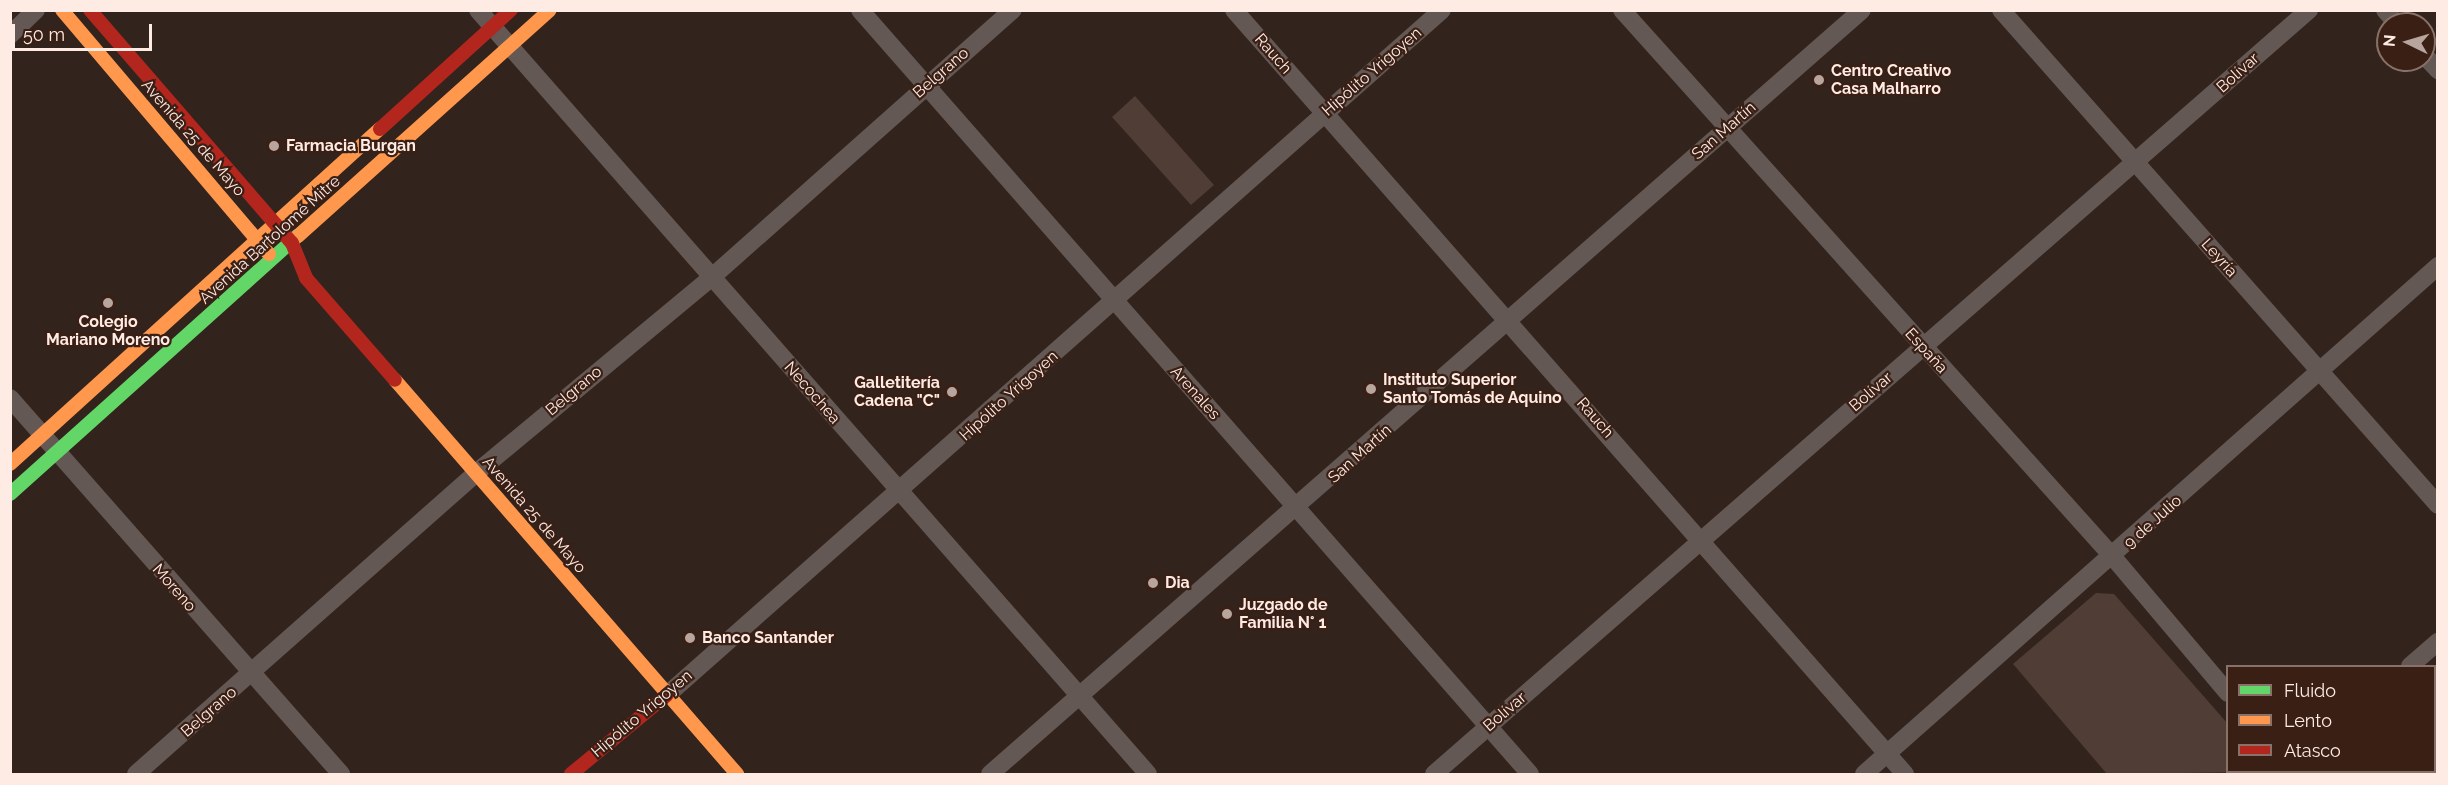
<!DOCTYPE html>
<html>
<head>
<meta charset="utf-8">
<style>
  body { margin:0 }
  #map { position:relative; width:2448px; height:785px; overflow:hidden; background:#32231d; font-family:Raleway,sans-serif }
  div>[style] { position:absolute }
  .building>* { inset:0; background:#4f3d36 }
  .street>* { height:18px; margin:-9px; padding:0 9px; transform-origin:9px; border-radius:9px; background:#645854 }
  .fast>* { height:14px; margin:-7px; padding:0 7px; transform-origin:7px; border-radius:7px; background:#63d668 }
  .slow>* { height:14px; margin:-7px; padding:0 7px; transform-origin:7px; border-radius:7px; background:#ff974d }
  .jam>* { height:14px; margin:-7px; padding:0 7px; transform-origin:7px; border-radius:7px; background:#b3261e }
  .dots>* { width:16px; height:16px; translate:-50% -50%; box-sizing:border-box; border:3px solid #3a1f15; border-radius:50% }
  span { translate:-50% -50%; white-space:nowrap; text-align:center; line-height:1.15; -webkit-text-stroke:4.5px #3a1f15; paint-order:stroke }
  .street-label { font-size:16px; color:#feebe4 }
  .poi-label { font-size:16px; color:#feebe4; font-weight:700 }
  .left { translate:0 -50%; text-align:left }
  .right { translate:-100% -50%; text-align:right }
  .frame { position:absolute; inset:0; border:12px solid #feebe4; pointer-events:none }
  .legend { position:absolute; left:2226px; top:665px; width:210px; height:108px; box-sizing:border-box; background:#3a1f15; border:2px solid #887168; margin:0; padding:8px 10px; list-style:none; font-size:18px; color:#feebe4 }
  .legend li { display:flex; align-items:center; gap:12px; height:30px }
  .legend b { width:30px; border:2px solid #887168 }
  .north { position:absolute; left:2376px; top:12px; width:60px; height:60px; box-sizing:border-box; background:#3a1f15; border:2px solid #887168; border-radius:50%; rotate:275deg; font-size:16px; font-weight:700; line-height:24px; text-align:center; color:#feebe4 }
  .north::after { content:''; display:block; margin:auto; width:21px; height:27px; background:#b7a59e; clip-path:polygon(50% 0,100% 100%,50% 72%,0 100%) }
  .scale { position:absolute; left:12px; top:24px; width:140px; height:27px; box-sizing:border-box; border:3px solid #feebe4; border-top:0; padding-left:8px; font-size:18px; line-height:21px; white-space:nowrap; color:#feebe4; -webkit-text-stroke:4px #3a1f15; paint-order:stroke }
</style>
</head>
<body>
<div id="map">
  <div class="building">
    <i style="clip-path:polygon(1135px 96px,1214px 185px,1191px 205px,1112px 117px)"></i>
    <i style="clip-path:polygon(2096px 593px,2114px 594px,2228px 724px,2228px 772px,2259px 772px,2107px 774px,2013px 664px)"></i>
  </div>
  <div class="street">
    <i style="left:478px;top:10px;width:1016px;rotate:48.75deg"></i>
    <i style="left:860px;top:10px;width:1016px;rotate:48.75deg"></i>
    <i style="left:1234px;top:10px;width:1017px;rotate:48.71deg"></i>
    <i style="left:1622px;top:10px;width:735px;rotate:48.09deg"></i>
    <i style="left:2113px;top:557px;width:178px;rotate:49.8deg"></i>
    <i style="left:2001px;top:10px;width:660px;rotate:48.56deg"></i>
    <i style="left:2385px;top:10px;width:18px;rotate:49deg"></i>
    <i style="left:10px;top:35px;width:36px;rotate:-44deg"></i>
    <i style="left:2424px;top:55px;width:21px;rotate:47deg"></i>
    <i style="left:10px;top:398px;width:501px;rotate:48.64deg"></i>
    <i style="left:2410px;top:666px;width:37px;rotate:-41deg"></i>
    <i style="left:667px;top:695px;width:1034px;rotate:-41.47deg"></i>
    <i style="left:136px;top:774px;width:454px;rotate:-41.5deg"></i>
    <i style="left:476px;top:473px;width:307px;rotate:-39.7deg"></i>
    <i style="left:712px;top:277px;width:402px;rotate:-41.6deg"></i>
    <i style="left:990px;top:774px;width:1159px;rotate:-41.22deg"></i>
    <i style="left:1434px;top:774px;width:1162px;rotate:-41.13deg"></i>
    <i style="left:1864px;top:774px;width:767px;rotate:-41.51deg"></i>
    <i style="left:2287px;top:774px;width:4px;rotate:-34deg"></i>
  </div>
  <div class="fast">
    <i style="left:10px;top:494px;width:387px;rotate:-41.9deg"></i>
  </div>
  <div class="slow">
    <i style="left:62px;top:10px;width:320px;rotate:49.7deg"></i>
    <i style="left:298px;top:236px;width:338px;rotate:-41.9deg"></i>
    <i style="left:395px;top:380px;width:522px;rotate:49.04deg"></i>
    <i style="left:10px;top:464px;width:499px;rotate:-42.2deg"></i>
  </div>
  <div class="jam">
    <i style="left:90px;top:10px;width:308px;rotate:49.1deg"></i>
    <i style="left:292px;top:243px;width:38px;rotate:68deg"></i>
    <i style="left:306px;top:278px;width:135px;rotate:48.9deg"></i>
    <i style="left:380px;top:129px;width:177px;rotate:-42.3deg"></i>
    <i style="left:571px;top:774px;width:124px;rotate:-39.5deg"></i>
  </div>
  <div class="dots">
    <i style="left:1819px;top:80px;background:#b7a59e"></i>
    <i style="left:274px;top:146px;background:#b7a59e"></i>
    <i style="left:108px;top:303px;background:#b7a59e"></i>
    <i style="left:1371px;top:389px;background:#b7a59e"></i>
    <i style="left:952px;top:392px;background:#b7a59e"></i>
    <i style="left:1153px;top:583px;background:#b7a59e"></i>
    <i style="left:1227px;top:614px;background:#b7a59e"></i>
    <i style="left:690px;top:638px;background:#b7a59e"></i>
  </div>
  <div class="street-label">
    <span style="left:1273px;top:54px;rotate:49deg">Rauch</span>
    <span style="left:1372px;top:72px;rotate:-41deg">Hipólito Yrigoyen</span>
    <span style="left:941px;top:73px;rotate:-41deg">Belgrano</span>
    <span style="left:2238px;top:73px;rotate:-42deg">Bolívar</span>
    <span style="left:1724px;top:131px;rotate:-41deg">San Martín</span>
    <span style="left:193px;top:138px;rotate:49deg">Avenida 25 de Mayo</span>
    <span style="left:270px;top:240px;rotate:-42deg">Avenida Bartolomé Mitre</span>
    <span style="left:2219px;top:258px;rotate:48deg">Leyría</span>
    <span style="left:1926px;top:351px;rotate:48deg">España</span>
    <span style="left:574px;top:391px;rotate:-40deg">Belgrano</span>
    <span style="left:1871px;top:392px;rotate:-41deg">Bolívar</span>
    <span style="left:812px;top:393px;rotate:49deg">Necochea</span>
    <span style="left:1195px;top:393px;rotate:48deg">Arenales</span>
    <span style="left:1009px;top:396px;rotate:-42deg">Hipólito Yrigoyen</span>
    <span style="left:1595px;top:418px;rotate:49deg">Rauch</span>
    <span style="left:1360px;top:454px;rotate:-42deg">San Martín</span>
    <span style="left:534px;top:515px;rotate:49deg">Avenida 25 de Mayo</span>
    <span style="left:2153px;top:522px;rotate:-42deg">9 de Julio</span>
    <span style="left:174px;top:588px;rotate:49deg">Moreno</span>
    <span style="left:209px;top:712px;rotate:-41deg">Belgrano</span>
    <span style="left:1505px;top:712px;rotate:-41deg">Bolívar</span>
    <span style="left:642px;top:714px;rotate:-40deg">Hipólito Yrigoyen</span>
  </div>
  <div class="poi-label">
    <span class="left" style="left:1831px;top:80px">Centro Creativo<br>Casa Malharro</span>
    <span class="left" style="left:286px;top:146px">Farmacia Burgan</span>
    <span style="left:108px;top:331px">Colegio<br>Mariano Moreno</span>
    <span class="left" style="left:1383px;top:389px">Instituto Superior<br>Santo Tomás de Aquino</span>
    <span class="right" style="left:940px;top:392px">Galletitería<br>Cadena "C"</span>
    <span class="left" style="left:1165px;top:583px">Dia</span>
    <span class="left" style="left:1239px;top:614px">Juzgado de<br>Familia N° 1</span>
    <span class="left" style="left:702px;top:638px">Banco Santander</span>
  </div>
  <div class="frame"></div>
  <ul class="legend">
  <li><b style="height:8px;background:#63d668"></b>Fluido</li>
  <li><b style="height:8px;background:#ff974d"></b>Lento</li>
  <li><b style="height:8px;background:#b3261e"></b>Atasco</li>
  </ul>
  <div class="north">N</div>
  <div class="scale">50 m</div>
</div>
</body>
</html>
